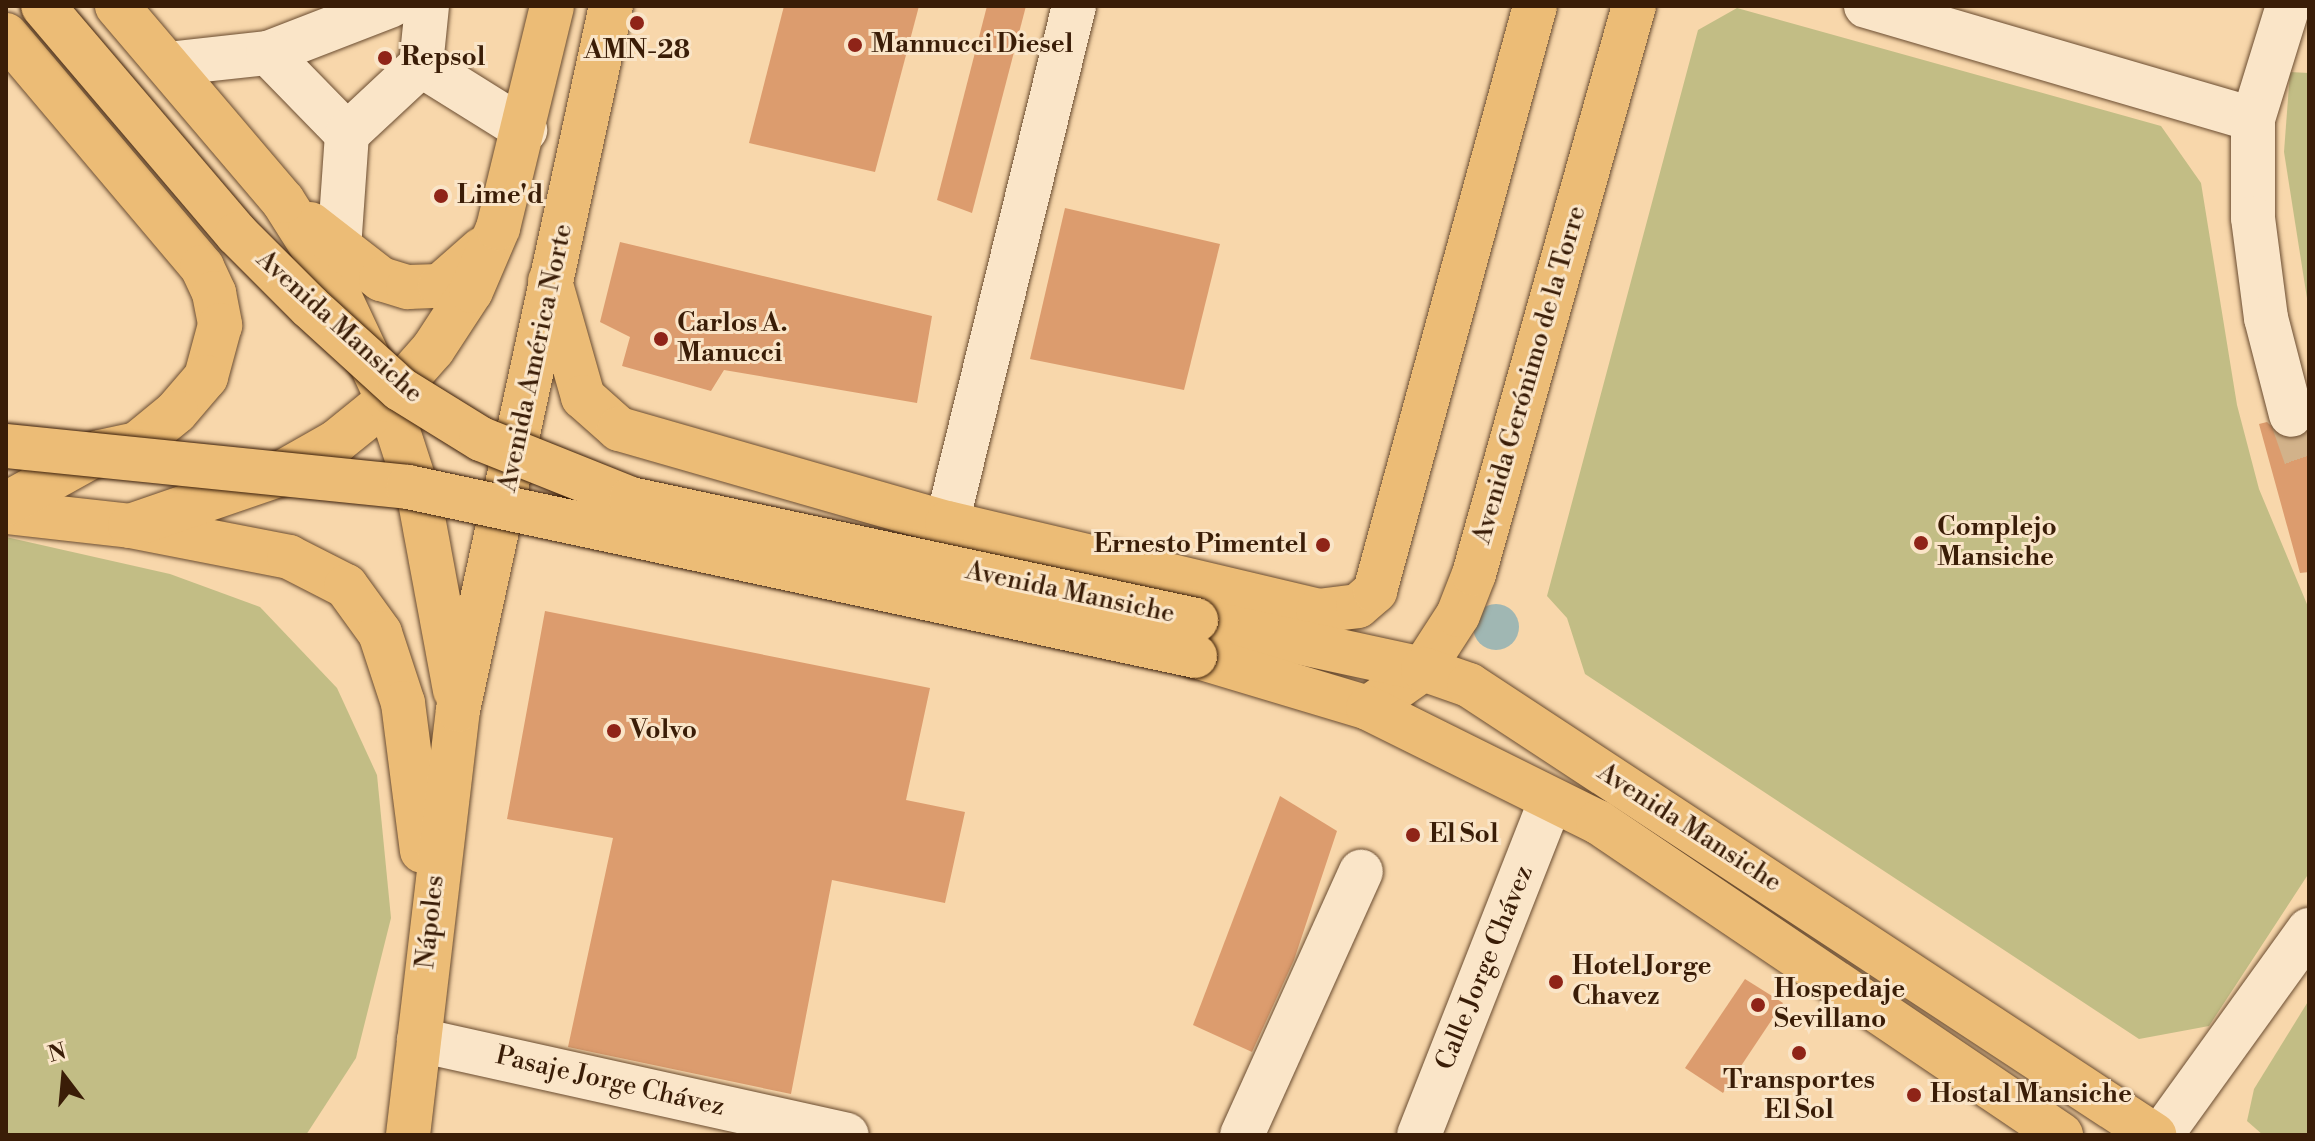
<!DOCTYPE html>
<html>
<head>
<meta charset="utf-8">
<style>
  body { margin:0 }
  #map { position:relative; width:2315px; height:1141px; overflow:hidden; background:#f8d7ab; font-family:"Libre Bodoni",serif }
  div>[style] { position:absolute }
  .green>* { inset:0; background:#c2bd85 }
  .water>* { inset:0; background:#a0b7b3 }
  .round { border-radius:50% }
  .building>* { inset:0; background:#dc9c6e }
  .minor-tunnel>* { height:44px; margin-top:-22px; transform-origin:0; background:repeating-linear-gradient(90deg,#d2b28a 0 44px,transparent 0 66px) }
  .roads { filter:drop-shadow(0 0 2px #6a4c30) drop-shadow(0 0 2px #6a4c30) }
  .minor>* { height:44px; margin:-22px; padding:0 22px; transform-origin:22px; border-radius:22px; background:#fae5c8 }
  .major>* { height:44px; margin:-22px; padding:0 22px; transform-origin:22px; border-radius:22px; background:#ecbc76 }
  .highway>* { height:44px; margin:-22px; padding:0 22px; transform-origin:22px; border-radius:22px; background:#ecbc76 }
  .bridges { filter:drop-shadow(0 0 2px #3a1d07) drop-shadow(0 0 2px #3a1d07) }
  .highway-bridge>* { height:44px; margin:-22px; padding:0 22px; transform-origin:22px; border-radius:22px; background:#ecbc76 }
  .dots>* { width:22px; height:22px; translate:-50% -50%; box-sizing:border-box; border:4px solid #fae5c8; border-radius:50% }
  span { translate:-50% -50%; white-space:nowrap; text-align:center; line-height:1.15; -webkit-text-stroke:6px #fae5c8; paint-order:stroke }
  .poi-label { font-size:26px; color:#3a1d07; font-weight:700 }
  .left { translate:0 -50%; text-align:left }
  .right { translate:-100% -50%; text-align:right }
  .street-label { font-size:26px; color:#3a1d07 }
  .frame { position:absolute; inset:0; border:8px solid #3a1d07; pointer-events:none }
  .north { position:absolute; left:24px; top:1037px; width:80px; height:80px; -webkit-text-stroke:6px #fae5c8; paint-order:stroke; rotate:344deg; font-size:22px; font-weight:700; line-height:32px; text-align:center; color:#3a1d07 }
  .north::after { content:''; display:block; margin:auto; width:28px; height:36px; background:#3a1d07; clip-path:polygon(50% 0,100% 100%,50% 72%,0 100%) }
</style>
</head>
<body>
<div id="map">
  <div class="green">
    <i style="clip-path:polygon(1737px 8px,2161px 126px,2201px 183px,2237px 405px,2259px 489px,2309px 609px,2309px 873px,2209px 1026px,2139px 1039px,1585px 674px,1567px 618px,1547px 596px,1698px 30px)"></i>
    <i style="clip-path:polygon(2290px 72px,2309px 73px,2309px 311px,2284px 152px)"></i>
    <i style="clip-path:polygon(6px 537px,170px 574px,260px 607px,337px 688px,377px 775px,391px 918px,356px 1058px,306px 1135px,6px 1135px)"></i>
    <i style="clip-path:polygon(2309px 1000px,2309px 1135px,2263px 1135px,2247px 1121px,2254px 1089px)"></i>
  </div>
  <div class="water">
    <i class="round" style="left:1473px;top:604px;width:46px;height:46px"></i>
  </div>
  <div class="building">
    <i style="clip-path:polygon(784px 6px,919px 6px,875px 172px,749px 143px)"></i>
    <i style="clip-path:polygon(987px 6px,1026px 6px,972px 213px,937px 200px)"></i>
    <i style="clip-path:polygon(1065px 208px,1220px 244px,1184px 390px,1030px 359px)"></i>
    <i style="clip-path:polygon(620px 242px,932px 316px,917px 403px,724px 370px,711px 391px,622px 366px,630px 337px,600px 322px)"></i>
    <i style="clip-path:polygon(2267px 422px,2285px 439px,2309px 432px,2309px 572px,2300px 573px,2259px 424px)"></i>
    <i style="clip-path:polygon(545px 611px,930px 688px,906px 800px,965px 812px,945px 903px,832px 880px,791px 1094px,568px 1047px,613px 838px,507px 819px)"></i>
    <i style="clip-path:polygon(1280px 796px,1337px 831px,1294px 960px,1252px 1052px,1193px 1025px)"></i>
    <i style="clip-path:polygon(1745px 979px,1783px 1003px,1723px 1093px,1685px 1068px)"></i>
  </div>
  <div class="minor-tunnel">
    <i style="left:2291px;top:415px;width:54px;rotate:70.6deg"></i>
  </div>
  <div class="roads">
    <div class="minor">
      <i style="left:427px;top:6px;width:59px;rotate:95.8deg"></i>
      <i style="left:421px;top:65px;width:123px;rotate:32deg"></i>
      <i style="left:1866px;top:6px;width:403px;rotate:16.3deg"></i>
      <i style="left:2288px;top:6px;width:118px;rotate:107.2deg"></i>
      <i style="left:2253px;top:119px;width:99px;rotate:90deg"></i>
      <i style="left:2253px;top:218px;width:101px;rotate:82.6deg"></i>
      <i style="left:2266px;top:318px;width:100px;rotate:75.5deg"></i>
      <i style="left:268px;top:53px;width:131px;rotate:-21.1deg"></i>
      <i style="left:167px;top:64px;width:102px;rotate:-6.2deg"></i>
      <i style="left:268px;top:53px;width:113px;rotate:45.7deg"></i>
      <i style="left:347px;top:134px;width:113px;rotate:94deg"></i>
      <i style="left:347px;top:134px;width:101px;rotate:-43deg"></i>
      <i style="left:947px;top:523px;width:532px;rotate:-76.2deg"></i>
      <i style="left:419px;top:1040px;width:438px;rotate:12.5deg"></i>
      <i style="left:1242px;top:1135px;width:289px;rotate:-65.7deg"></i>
      <i style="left:1419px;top:1135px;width:360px;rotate:-68.5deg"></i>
      <i style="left:2161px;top:1135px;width:253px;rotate:-54.2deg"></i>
    </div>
    <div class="major">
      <i style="left:283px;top:201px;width:86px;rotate:57.8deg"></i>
      <i style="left:329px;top:274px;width:139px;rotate:64.9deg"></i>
      <i style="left:388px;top:400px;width:101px;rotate:72.1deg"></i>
      <i style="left:419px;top:496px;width:198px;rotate:79.5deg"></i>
      <i style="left:310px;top:224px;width:90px;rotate:37.8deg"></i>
      <i style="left:381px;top:279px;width:28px;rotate:17deg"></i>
      <i style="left:408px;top:287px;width:32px;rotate:-2deg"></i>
      <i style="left:440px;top:286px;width:56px;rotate:-41.4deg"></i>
      <i style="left:550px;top:281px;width:121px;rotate:74.1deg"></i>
      <i style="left:583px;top:397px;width:48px;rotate:41.6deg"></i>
      <i style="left:619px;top:429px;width:341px;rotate:16deg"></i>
      <i style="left:947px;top:523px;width:381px;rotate:13.3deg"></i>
      <i style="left:1318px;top:611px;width:40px;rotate:-7.1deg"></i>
      <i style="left:1358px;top:606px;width:23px;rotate:-41deg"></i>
      <i style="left:1375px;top:591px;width:606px;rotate:-74.7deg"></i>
      <i style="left:6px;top:512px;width:125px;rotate:6.4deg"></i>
      <i style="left:130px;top:526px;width:162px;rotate:11deg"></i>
      <i style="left:289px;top:557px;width:64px;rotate:27deg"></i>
      <i style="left:346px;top:586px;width:58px;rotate:54.1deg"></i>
      <i style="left:380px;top:633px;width:74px;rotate:71.8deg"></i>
      <i style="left:403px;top:703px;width:149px;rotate:82.7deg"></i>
      <i style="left:130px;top:526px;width:157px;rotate:-19deg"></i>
      <i style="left:278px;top:475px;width:67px;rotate:-29.6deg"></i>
      <i style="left:336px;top:442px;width:67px;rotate:-38.9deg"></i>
      <i style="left:388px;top:400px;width:68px;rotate:-48.6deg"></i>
      <i style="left:433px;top:349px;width:69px;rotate:-56.8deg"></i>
      <i style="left:471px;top:291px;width:69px;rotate:-66.8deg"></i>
      <i style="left:498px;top:228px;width:228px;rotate:-76.3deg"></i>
      <i style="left:1368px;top:708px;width:67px;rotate:-35.3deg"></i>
      <i style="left:1423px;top:669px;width:64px;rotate:-57.1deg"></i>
      <i style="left:1458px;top:615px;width:44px;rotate:-68.7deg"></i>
      <i style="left:1474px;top:574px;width:590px;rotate:-74.27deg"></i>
      <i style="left:408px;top:1135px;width:428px;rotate:-83.3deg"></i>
      <i style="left:458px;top:710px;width:720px;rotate:-77.74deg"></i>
    </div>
    <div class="highway">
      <i style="left:117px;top:6px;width:256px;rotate:49.6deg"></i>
      <i style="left:6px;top:35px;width:304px;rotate:49.8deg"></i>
      <i style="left:202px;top:267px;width:29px;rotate:65deg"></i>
      <i style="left:214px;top:293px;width:33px;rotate:79deg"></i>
      <i style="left:220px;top:325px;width:54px;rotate:105.1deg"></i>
      <i style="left:206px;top:377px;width:46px;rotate:130.6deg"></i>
      <i style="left:176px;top:412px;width:50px;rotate:140.6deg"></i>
      <i style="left:137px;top:444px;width:38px;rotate:168deg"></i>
      <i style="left:100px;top:452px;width:107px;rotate:151deg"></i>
      <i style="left:1196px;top:620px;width:232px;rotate:12.2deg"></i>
      <i style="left:1423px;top:669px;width:49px;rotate:19.2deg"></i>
      <i style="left:1469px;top:685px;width:820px;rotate:33.3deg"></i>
      <i style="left:1195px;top:656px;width:181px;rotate:16.7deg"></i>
      <i style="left:1368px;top:708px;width:257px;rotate:26.4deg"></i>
      <i style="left:1598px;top:822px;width:559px;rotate:34.06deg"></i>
    </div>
  </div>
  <div class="bridges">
    <div class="highway-bridge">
      <i style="left:43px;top:6px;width:299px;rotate:49.6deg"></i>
      <i style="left:237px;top:234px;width:103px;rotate:45deg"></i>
      <i style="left:310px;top:307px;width:122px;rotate:42.3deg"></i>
      <i style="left:400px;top:389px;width:95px;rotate:31.7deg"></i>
      <i style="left:481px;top:439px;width:162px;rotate:21.8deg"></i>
      <i style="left:631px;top:499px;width:578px;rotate:12.09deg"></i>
      <i style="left:6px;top:446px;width:404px;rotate:5.8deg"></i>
      <i style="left:408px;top:487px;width:805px;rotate:12.12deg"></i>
    </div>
  </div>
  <div class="dots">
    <i style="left:637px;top:23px;background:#8f2418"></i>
    <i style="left:855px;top:45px;background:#8f2418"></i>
    <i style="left:385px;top:58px;background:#8f2418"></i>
    <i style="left:441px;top:196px;background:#8f2418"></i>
    <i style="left:661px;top:339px;background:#8f2418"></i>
    <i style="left:1921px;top:543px;background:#8f2418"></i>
    <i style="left:1323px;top:545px;background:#8f2418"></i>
    <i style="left:614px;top:731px;background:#8f2418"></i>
    <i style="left:1413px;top:835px;background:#8f2418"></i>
    <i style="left:1556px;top:982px;background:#8f2418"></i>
    <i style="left:1758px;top:1005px;background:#8f2418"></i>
    <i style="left:1799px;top:1053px;background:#8f2418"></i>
    <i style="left:1914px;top:1095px;background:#8f2418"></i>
  </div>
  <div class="poi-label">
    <span class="left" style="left:871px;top:45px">Mannucci Diesel</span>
    <span style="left:637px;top:51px">AMN-28</span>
    <span class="left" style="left:401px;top:58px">Repsol</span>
    <span class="left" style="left:457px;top:196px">Lime'd</span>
    <span class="left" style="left:677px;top:339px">Carlos A.<br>Manucci</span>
    <span class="left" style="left:1937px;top:543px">Complejo<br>Mansiche</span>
    <span class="right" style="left:1307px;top:545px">Ernesto Pimentel</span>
    <span class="left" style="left:630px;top:731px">Volvo</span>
    <span class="left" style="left:1429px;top:835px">El Sol</span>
    <span class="left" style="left:1572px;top:982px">Hotel Jorge<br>Chavez</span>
    <span class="left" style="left:1774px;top:1005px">Hospedaje<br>Sevillano</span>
    <span style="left:1799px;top:1096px">Transportes<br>El Sol</span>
    <span class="left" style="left:1930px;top:1095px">Hostal Mansiche</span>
  </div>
  <div class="street-label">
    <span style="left:339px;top:327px;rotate:42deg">Avenida Mansiche</span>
    <span style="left:536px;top:358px;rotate:-78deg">Avenida América Norte</span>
    <span style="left:1530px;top:375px;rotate:-74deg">Avenida Gerónimo de la Torre</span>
    <span style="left:1070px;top:593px;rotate:12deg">Avenida Mansiche</span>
    <span style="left:1689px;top:828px;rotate:33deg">Avenida Mansiche</span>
    <span style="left:431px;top:922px;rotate:-84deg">Nápoles</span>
    <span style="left:1485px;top:968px;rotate:-68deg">Calle Jorge Chávez</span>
    <span style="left:610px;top:1082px;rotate:13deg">Pasaje Jorge Chávez</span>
  </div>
  <div class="frame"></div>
  <div class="north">N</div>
</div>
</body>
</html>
